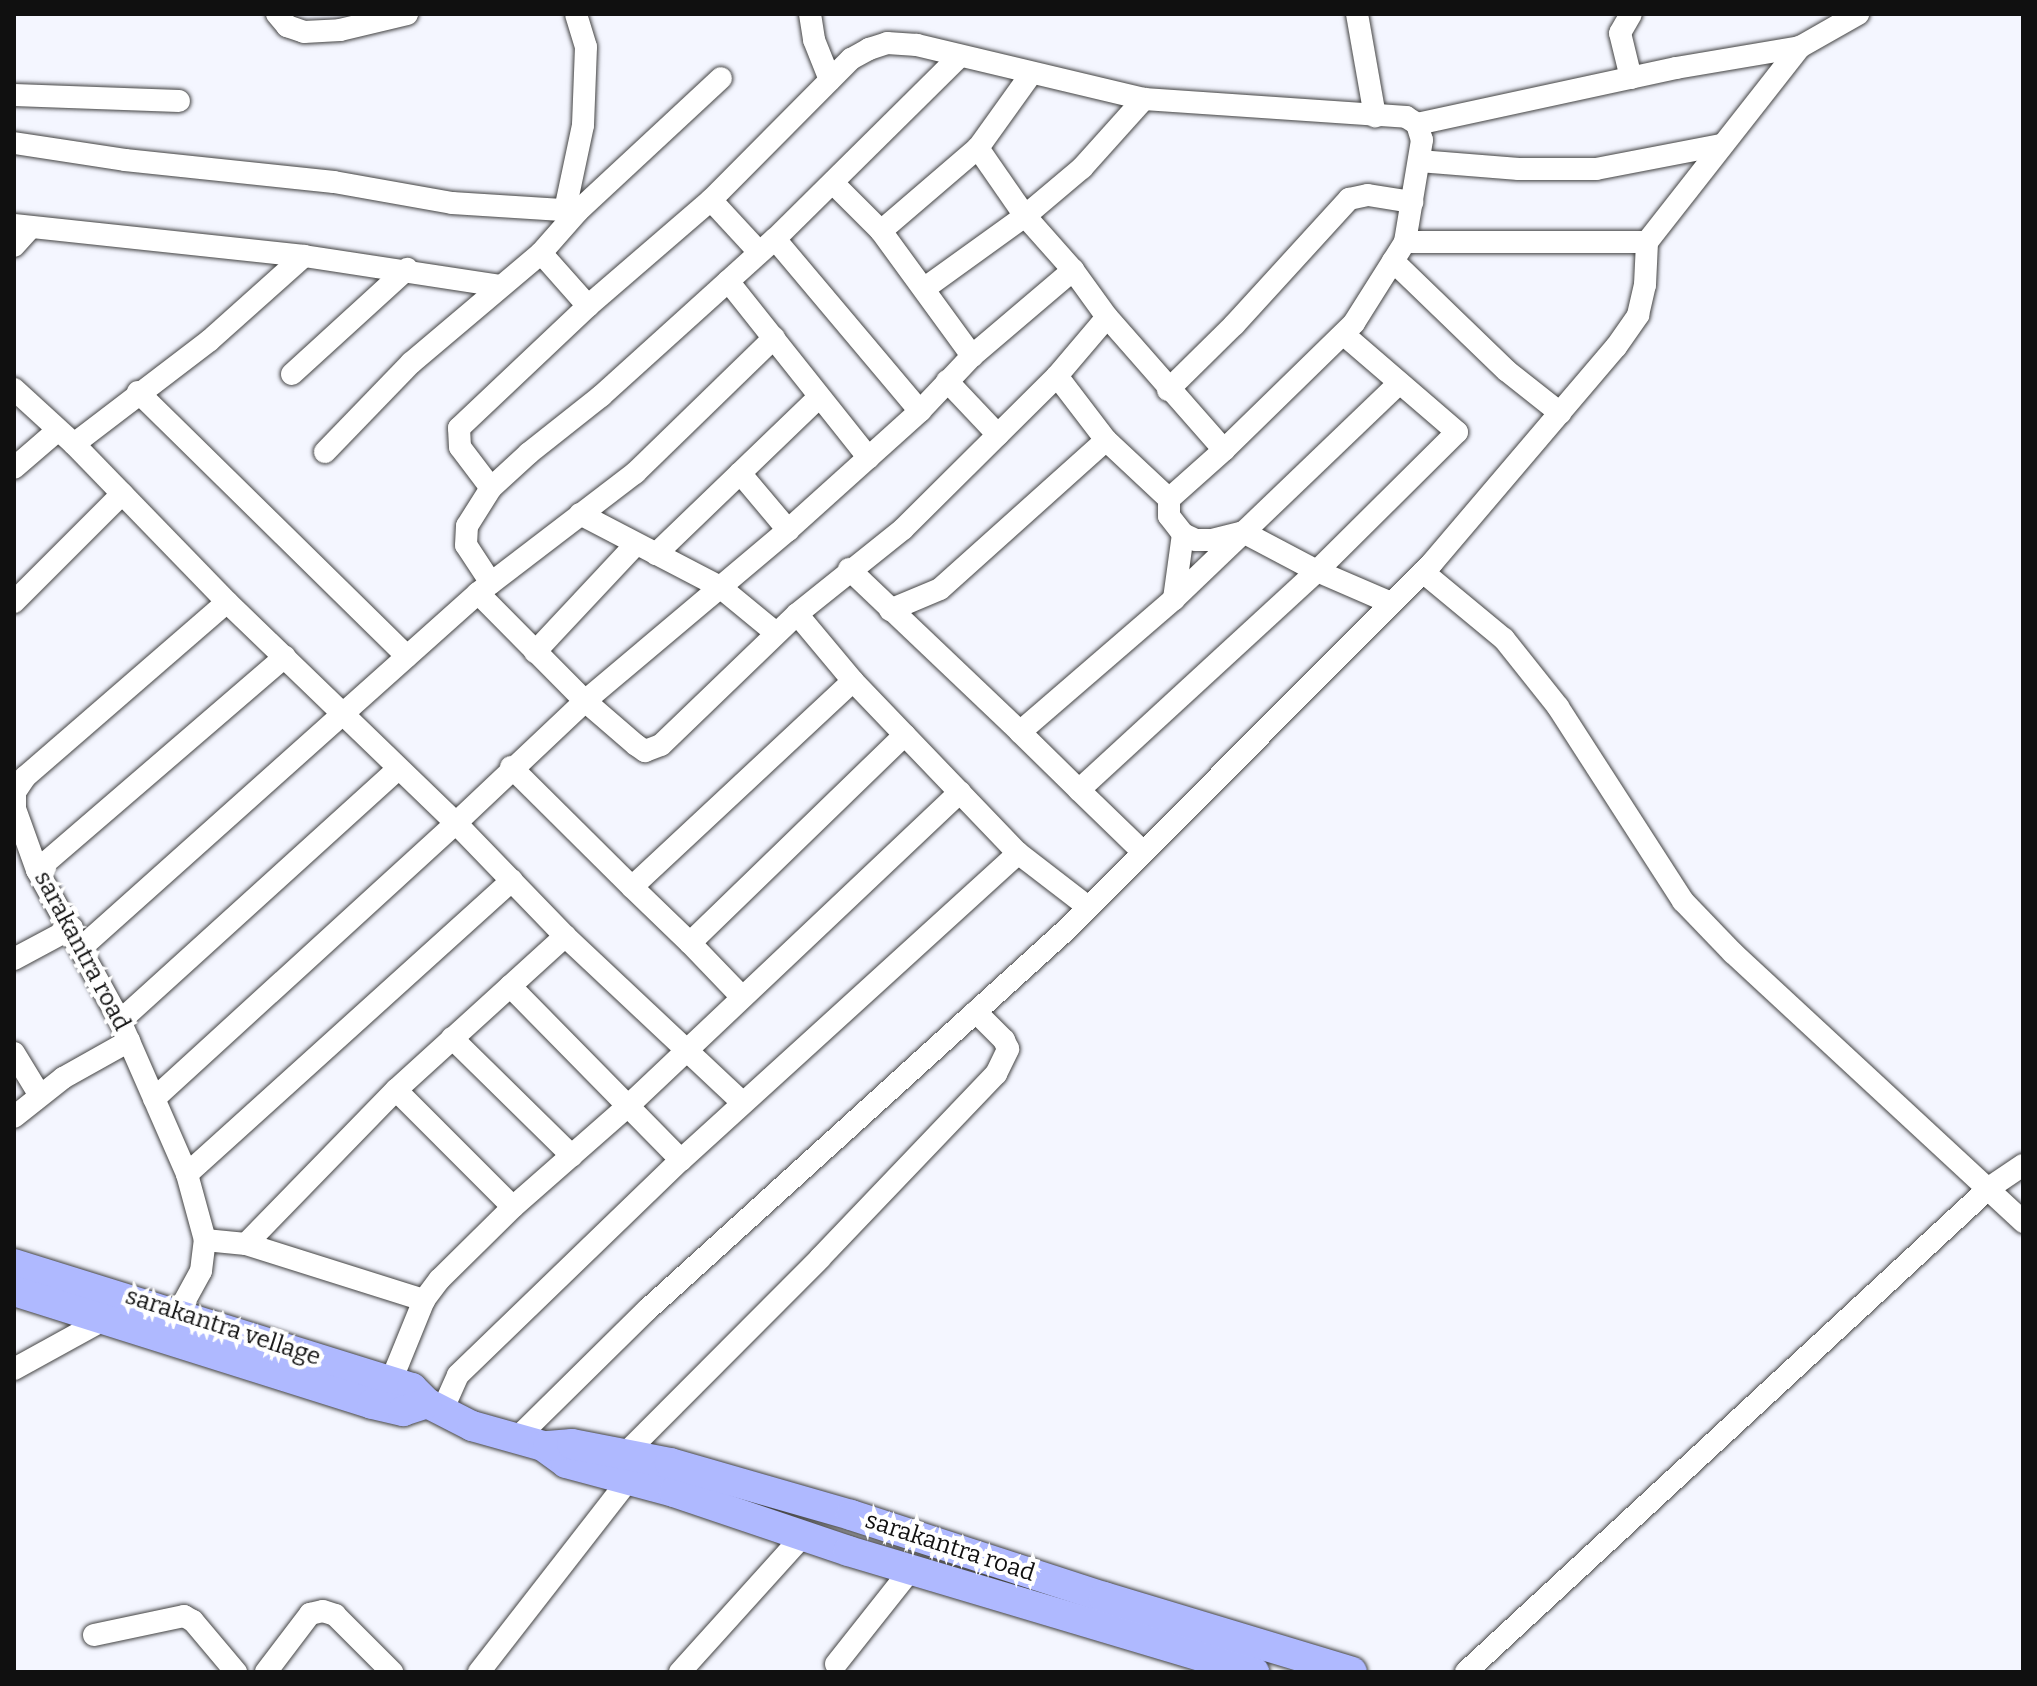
<!DOCTYPE html>
<html>
<head>
<meta charset="utf-8">
<style>
  body { margin:0 }
  #map { position:relative; width:2037px; height:1686px; overflow:hidden; background:#f4f6ff; font-family:Bitter,serif }
  div>[style] { position:absolute }
  .roads { filter:drop-shadow(0 0 2px #434343) drop-shadow(0 0 2px #434343) }
  .street>* { height:22px; margin:-11px; padding:0 11px; transform-origin:11px; border-radius:11px; background:#fff }
  .secondary>* { height:30px; margin:-15px; padding:0 15px; transform-origin:15px; border-radius:15px; background:#afb9ff }
  span { translate:-50% -50%; white-space:nowrap; text-align:center; line-height:1.15; -webkit-text-stroke:8px #fff; paint-order:stroke }
  .street-label { font-size:24px; color:#101010 }
  .frame { position:absolute; inset:0; border:16px solid #101010; pointer-events:none }
</style>
</head>
<body>
<div id="map">
  <div class="roads">
    <div class="street">
      <i style="left:277px;top:14px;width:16px;rotate:50deg"></i>
      <i style="left:287px;top:26px;width:18px;rotate:19deg"></i>
      <i style="left:304px;top:32px;width:36px;rotate:-3deg"></i>
      <i style="left:340px;top:30px;width:69px;rotate:-13.4deg"></i>
      <i style="left:810px;top:14px;width:26px;rotate:81deg"></i>
      <i style="left:814px;top:40px;width:43px;rotate:68.2deg"></i>
      <i style="left:1357px;top:14px;width:104px;rotate:80deg"></i>
      <i style="left:1631px;top:78px;width:46px;rotate:-103.7deg"></i>
      <i style="left:1620px;top:33px;width:22px;rotate:-60deg"></i>
      <i style="left:14px;top:95px;width:165px;rotate:2.1deg"></i>
      <i style="left:1417px;top:124px;width:265px;rotate:-12.2deg"></i>
      <i style="left:1676px;top:68px;width:126px;rotate:-9.6deg"></i>
      <i style="left:1800px;top:47px;width:67px;rotate:-29.6deg"></i>
      <i style="left:14px;top:143px;width:112px;rotate:8.7deg"></i>
      <i style="left:125px;top:160px;width:210px;rotate:6deg"></i>
      <i style="left:334px;top:182px;width:120px;rotate:10.1deg"></i>
      <i style="left:452px;top:203px;width:126px;rotate:3.6deg"></i>
      <i style="left:1419px;top:161px;width:100px;rotate:4.6deg"></i>
      <i style="left:1519px;top:169px;width:77px"></i>
      <i style="left:1596px;top:169px;width:127px;rotate:-10.9deg"></i>
      <i style="left:833px;top:183px;width:68px;rotate:45deg"></i>
      <i style="left:881px;top:231px;width:155px;rotate:53.9deg"></i>
      <i style="left:711px;top:200px;width:71px;rotate:47.3deg"></i>
      <i style="left:565px;top:210px;width:87px;rotate:-78deg"></i>
      <i style="left:583px;top:125px;width:78px;rotate:-87.8deg"></i>
      <i style="left:586px;top:47px;width:34px;rotate:-107deg"></i>
      <i style="left:14px;top:225px;width:292px;rotate:6.1deg"></i>
      <i style="left:304px;top:256px;width:198px;rotate:8.7deg"></i>
      <i style="left:881px;top:231px;width:128px;rotate:-40.6deg"></i>
      <i style="left:978px;top:148px;width:91px;rotate:-54.4deg"></i>
      <i style="left:775px;top:239px;width:225px;rotate:49.9deg"></i>
      <i style="left:1405px;top:242px;width:242px"></i>
      <i style="left:14px;top:246px;width:25px;rotate:-48deg"></i>
      <i style="left:541px;top:253px;width:71px;rotate:48.4deg"></i>
      <i style="left:1393px;top:261px;width:158px;rotate:44deg"></i>
      <i style="left:1507px;top:371px;width:68px;rotate:38.4deg"></i>
      <i style="left:728px;top:281px;width:226px;rotate:51.5deg"></i>
      <i style="left:925px;top:288px;width:123px;rotate:-35.8deg"></i>
      <i style="left:1025px;top:216px;width:75px;rotate:-40.1deg"></i>
      <i style="left:1082px;top:168px;width:93px;rotate:-48.1deg"></i>
      <i style="left:292px;top:374px;width:156px;rotate:-42.4deg"></i>
      <i style="left:1057px;top:376px;width:81px;rotate:52.6deg"></i>
      <i style="left:1106px;top:440px;width:86px;rotate:43.1deg"></i>
      <i style="left:1169px;top:499px;width:17px;rotate:90deg"></i>
      <i style="left:1169px;top:516px;width:23px;rotate:52deg"></i>
      <i style="left:1183px;top:534px;width:66px;rotate:97.9deg"></i>
      <i style="left:947px;top:381px;width:74px;rotate:46.6deg"></i>
      <i style="left:14px;top:389px;width:81px;rotate:42.5deg"></i>
      <i style="left:74px;top:444px;width:220px;rotate:45.9deg"></i>
      <i style="left:227px;top:602px;width:318px;rotate:44deg"></i>
      <i style="left:456px;top:823px;width:409px;rotate:137.6deg"></i>
      <i style="left:1168px;top:390px;width:93px;rotate:-44.6deg"></i>
      <i style="left:1234px;top:325px;width:171px;rotate:-47.6deg"></i>
      <i style="left:1349px;top:199px;width:19px;rotate:-12deg"></i>
      <i style="left:1368px;top:195px;width:45px;rotate:9deg"></i>
      <i style="left:138px;top:392px;width:377px;rotate:44.5deg"></i>
      <i style="left:74px;top:444px;width:171px;rotate:-37.4deg"></i>
      <i style="left:210px;top:340px;width:126px;rotate:-41.8deg"></i>
      <i style="left:325px;top:452px;width:124px;rotate:-46deg"></i>
      <i style="left:411px;top:363px;width:170px;rotate:-40.2deg"></i>
      <i style="left:541px;top:253px;width:56px;rotate:-48.6deg"></i>
      <i style="left:578px;top:211px;width:195px;rotate:-42.9deg"></i>
      <i style="left:14px;top:468px;width:58px;rotate:-40.8deg"></i>
      <i style="left:740px;top:473px;width:75px;rotate:49.9deg"></i>
      <i style="left:491px;top:488px;width:51px;rotate:-127.1deg"></i>
      <i style="left:460px;top:447px;width:19px;rotate:-93deg"></i>
      <i style="left:459px;top:428px;width:178px;rotate:-43.4deg"></i>
      <i style="left:588px;top:306px;width:162px;rotate:-40.8deg"></i>
      <i style="left:711px;top:200px;width:199px;rotate:-45.2deg"></i>
      <i style="left:851px;top:59px;width:21px;rotate:-29deg"></i>
      <i style="left:869px;top:49px;width:19px;rotate:-18deg"></i>
      <i style="left:887px;top:43px;width:30px;rotate:4deg"></i>
      <i style="left:917px;top:45px;width:233px;rotate:13.4deg"></i>
      <i style="left:1144px;top:99px;width:263px;rotate:3.9deg"></i>
      <i style="left:1406px;top:117px;width:13px;rotate:32deg"></i>
      <i style="left:1417px;top:124px;width:17px;rotate:73deg"></i>
      <i style="left:1422px;top:140px;width:103px;rotate:99.5deg"></i>
      <i style="left:1405px;top:242px;width:96px;rotate:122.2deg"></i>
      <i style="left:1354px;top:323px;width:182px;rotate:135.7deg"></i>
      <i style="left:1224px;top:450px;width:177px;rotate:-131.3deg"></i>
      <i style="left:1169px;top:499px;width:74px;rotate:-41.7deg"></i>
      <i style="left:580px;top:514px;width:158px;rotate:27.5deg"></i>
      <i style="left:720px;top:587px;width:72px;rotate:39.4deg"></i>
      <i style="left:1183px;top:534px;width:14px;rotate:25deg"></i>
      <i style="left:1196px;top:540px;width:16px"></i>
      <i style="left:1212px;top:540px;width:32px;rotate:-14deg"></i>
      <i style="left:1243px;top:532px;width:84px;rotate:27.8deg"></i>
      <i style="left:1317px;top:571px;width:81px;rotate:23.4deg"></i>
      <i style="left:656px;top:554px;width:226px;rotate:-43.9deg"></i>
      <i style="left:849px;top:569px;width:236px;rotate:43.6deg"></i>
      <i style="left:1423px;top:572px;width:105px;rotate:39.6deg"></i>
      <i style="left:1504px;top:639px;width:87px;rotate:51.5deg"></i>
      <i style="left:1558px;top:707px;width:231px;rotate:57.2deg"></i>
      <i style="left:1683px;top:901px;width:72px;rotate:46.1deg"></i>
      <i style="left:1733px;top:953px;width:396px;rotate:42.8deg"></i>
      <i style="left:491px;top:583px;width:45px;rotate:-123.3deg"></i>
      <i style="left:466px;top:545px;width:19px;rotate:-87deg"></i>
      <i style="left:467px;top:526px;width:45px;rotate:-57.7deg"></i>
      <i style="left:491px;top:488px;width:52px;rotate:-42.6deg"></i>
      <i style="left:529px;top:453px;width:92px;rotate:-38.4deg"></i>
      <i style="left:601px;top:396px;width:234px;rotate:-42.1deg"></i>
      <i style="left:775px;top:239px;width:260px;rotate:-44.7deg"></i>
      <i style="left:478px;top:593px;width:152px;rotate:45.3deg"></i>
      <i style="left:585px;top:701px;width:67px;rotate:40.8deg"></i>
      <i style="left:636px;top:745px;width:11px;rotate:34deg"></i>
      <i style="left:645px;top:751px;width:17px;rotate:-21deg"></i>
      <i style="left:661px;top:745px;width:189px;rotate:-43.9deg"></i>
      <i style="left:797px;top:614px;width:136px;rotate:-38.7deg"></i>
      <i style="left:903px;top:529px;width:217px;rotate:-44.8deg"></i>
      <i style="left:1057px;top:376px;width:77px;rotate:-49.7deg"></i>
      <i style="left:1107px;top:317px;width:58px;rotate:-125.9deg"></i>
      <i style="left:1073px;top:270px;width:72px;rotate:-131.6deg"></i>
      <i style="left:1025px;top:216px;width:83px;rotate:-124.7deg"></i>
      <i style="left:14px;top:602px;width:153px;rotate:-45deg"></i>
      <i style="left:890px;top:610px;width:54px;rotate:-22.8deg"></i>
      <i style="left:940px;top:589px;width:223px;rotate:-41.9deg"></i>
      <i style="left:797px;top:614px;width:87px;rotate:50.1deg"></i>
      <i style="left:853px;top:681px;width:238px;rotate:46.2deg"></i>
      <i style="left:535px;top:652px;width:146px;rotate:-46.9deg"></i>
      <i style="left:511px;top:767px;width:170px;rotate:44.8deg"></i>
      <i style="left:1079px;top:790px;width:83px;rotate:-135.5deg"></i>
      <i style="left:1020px;top:732px;width:203px;rotate:-40.8deg"></i>
      <i style="left:1174px;top:599px;width:312px;rotate:-43.8deg"></i>
      <i style="left:1143px;top:852px;width:89px;rotate:-135.9deg"></i>
      <i style="left:1079px;top:790px;width:323px;rotate:-42.6deg"></i>
      <i style="left:1317px;top:571px;width:197px;rotate:-44.8deg"></i>
      <i style="left:1457px;top:432px;width:150px;rotate:-139.3deg"></i>
      <i style="left:37px;top:870px;width:327px;rotate:-40.7deg"></i>
      <i style="left:565px;top:936px;width:244px;rotate:43.2deg"></i>
      <i style="left:690px;top:943px;width:81px;rotate:-136deg"></i>
      <i style="left:632px;top:887px;width:302px;rotate:-43deg"></i>
      <i style="left:82px;top:947px;width:531px;rotate:-41.79deg"></i>
      <i style="left:478px;top:593px;width:198px;rotate:-37.4deg"></i>
      <i style="left:635px;top:473px;width:194px;rotate:-44.2deg"></i>
      <i style="left:14px;top:959px;width:66px;rotate:-28.1deg"></i>
      <i style="left:510px;top:986px;width:244px;rotate:45.5deg"></i>
      <i style="left:741px;top:996px;width:74px;rotate:-133.9deg"></i>
      <i style="left:690px;top:943px;width:299px;rotate:-44.1deg"></i>
      <i style="left:120px;top:1021px;width:375px;rotate:-42.2deg"></i>
      <i style="left:452px;top:1038px;width:168px;rotate:44.5deg"></i>
      <i style="left:14px;top:1053px;width:48px;rotate:58.6deg"></i>
      <i style="left:396px;top:1090px;width:165px;rotate:45deg"></i>
      <i style="left:14px;top:1117px;width:63px;rotate:-38.5deg"></i>
      <i style="left:63px;top:1078px;width:76px;rotate:-29.3deg"></i>
      <i style="left:187px;top:1174px;width:438px;rotate:-42.1deg"></i>
      <i style="left:205px;top:1240px;width:41px;rotate:5.6deg"></i>
      <i style="left:246px;top:1244px;width:187px;rotate:17.5deg"></i>
      <i style="left:246px;top:1244px;width:215px;rotate:-45.8deg"></i>
      <i style="left:396px;top:1090px;width:229px;rotate:-42.3deg"></i>
      <i style="left:565px;top:936px;width:157px;rotate:-134deg"></i>
      <i style="left:456px;top:823px;width:178px;rotate:-43.4deg"></i>
      <i style="left:585px;top:701px;width:265px;rotate:-40.1deg"></i>
      <i style="left:788px;top:530px;width:178px;rotate:-42deg"></i>
      <i style="left:920px;top:411px;width:76px;rotate:-46.6deg"></i>
      <i style="left:972px;top:356px;width:133px;rotate:-40.4deg"></i>
      <i style="left:178px;top:1313px;width:48px;rotate:-61.3deg"></i>
      <i style="left:201px;top:1271px;width:31px;rotate:-83deg"></i>
      <i style="left:205px;top:1240px;width:68px;rotate:-105.3deg"></i>
      <i style="left:187px;top:1174px;width:167px;rotate:-113.6deg"></i>
      <i style="left:120px;top:1021px;width:172px;rotate:-118.8deg"></i>
      <i style="left:37px;top:870px;width:65px;rotate:-109.8deg"></i>
      <i style="left:15px;top:809px;width:17px;rotate:-90deg"></i>
      <i style="left:15px;top:792px;width:18px;rotate:-56deg"></i>
      <i style="left:25px;top:777px;width:267px;rotate:-40.9deg"></i>
      <i style="left:14px;top:1369px;width:104px;rotate:-28.8deg"></i>
      <i style="left:391px;top:1381px;width:87px;rotate:-67.8deg"></i>
      <i style="left:424px;top:1300px;width:26px;rotate:-53deg"></i>
      <i style="left:440px;top:1279px;width:103px;rotate:-44.6deg"></i>
      <i style="left:513px;top:1207px;width:153px;rotate:-41.3deg"></i>
      <i style="left:628px;top:1106px;width:457px;rotate:-43.4deg"></i>
      <i style="left:442px;top:1411px;width:39px;rotate:-66deg"></i>
      <i style="left:458px;top:1375px;width:310px;rotate:-44deg"></i>
      <i style="left:681px;top:1160px;width:456px;rotate:-42.3deg"></i>
      <i style="left:1018px;top:853px;width:88px;rotate:37.6deg"></i>
      <i style="left:516px;top:1439px;width:184px;rotate:-44.6deg"></i>
      <i style="left:647px;top:1310px;width:566px;rotate:-42.21deg"></i>
      <i style="left:1066px;top:930px;width:518px;rotate:-45.08deg"></i>
      <i style="left:1432px;top:563px;width:284px;rotate:-49.6deg"></i>
      <i style="left:1616px;top:347px;width:39px;rotate:-55deg"></i>
      <i style="left:1638px;top:315px;width:31px;rotate:-77deg"></i>
      <i style="left:1645px;top:285px;width:43px;rotate:-87.3deg"></i>
      <i style="left:1647px;top:242px;width:248px;rotate:-51.9deg"></i>
      <i style="left:625px;top:1454px;width:276px;rotate:-45.1deg"></i>
      <i style="left:820px;top:1258px;width:255px;rotate:-46.3deg"></i>
      <i style="left:996px;top:1074px;width:28px;rotate:-64deg"></i>
      <i style="left:1008px;top:1049px;width:10px;rotate:-114deg"></i>
      <i style="left:1004px;top:1040px;width:40px;rotate:-135deg"></i>
      <i style="left:94px;top:1635px;width:92px;rotate:-11.9deg"></i>
      <i style="left:184px;top:1616px;width:10px;rotate:29deg"></i>
      <i style="left:193px;top:1621px;width:67px;rotate:49.9deg"></i>
      <i style="left:836px;top:1664px;width:122px;rotate:-51.6deg"></i>
      <i style="left:266px;top:1672px;width:73px;rotate:-52.8deg"></i>
      <i style="left:310px;top:1614px;width:13px;rotate:-13deg"></i>
      <i style="left:323px;top:1611px;width:13px;rotate:18deg"></i>
      <i style="left:335px;top:1615px;width:81px;rotate:45deg"></i>
      <i style="left:479px;top:1672px;width:244px;rotate:-52.1deg"></i>
      <i style="left:680px;top:1672px;width:183px;rotate:-47.9deg"></i>
      <i style="left:1466px;top:1672px;width:713px;rotate:-42.78deg"></i>
      <i style="left:1989px;top:1188px;width:41px;rotate:-34.1deg"></i>
    </div>
    <div class="secondary">
      <i style="left:14px;top:1264px;width:417px;rotate:17.3deg"></i>
      <i style="left:412px;top:1388px;width:21px;rotate:45deg"></i>
      <i style="left:427px;top:1403px;width:51px;rotate:27.1deg"></i>
      <i style="left:472px;top:1426px;width:74px;rotate:15.7deg"></i>
      <i style="left:543px;top:1446px;width:29px;rotate:36deg"></i>
      <i style="left:566px;top:1463px;width:112px;rotate:15deg"></i>
      <i style="left:674px;top:1492px;width:184px;rotate:18.7deg"></i>
      <i style="left:848px;top:1551px;width:424px;rotate:16.6deg"></i>
      <i style="left:14px;top:1291px;width:375px;rotate:17.5deg"></i>
      <i style="left:372px;top:1404px;width:32px;rotate:13deg"></i>
      <i style="left:403px;top:1411px;width:25px;rotate:-18deg"></i>
      <i style="left:548px;top:1446px;width:24px;rotate:-5deg"></i>
      <i style="left:572px;top:1444px;width:100px;rotate:11deg"></i>
      <i style="left:670px;top:1463px;width:188px;rotate:16deg"></i>
      <i style="left:851px;top:1515px;width:266px;rotate:18deg"></i>
      <i style="left:1104px;top:1597px;width:259px;rotate:16.8deg"></i>
    </div>
  </div>
  <div class="street-label">
    <span style="left:82px;top:951px;rotate:62deg">sarakantra road</span>
    <span style="left:223px;top:1327px;rotate:18deg">sarakantra vellage</span>
    <span style="left:950px;top:1547px;rotate:18deg">sarakantra road</span>
  </div>
  <div class="frame"></div>
</div>
</body>
</html>
